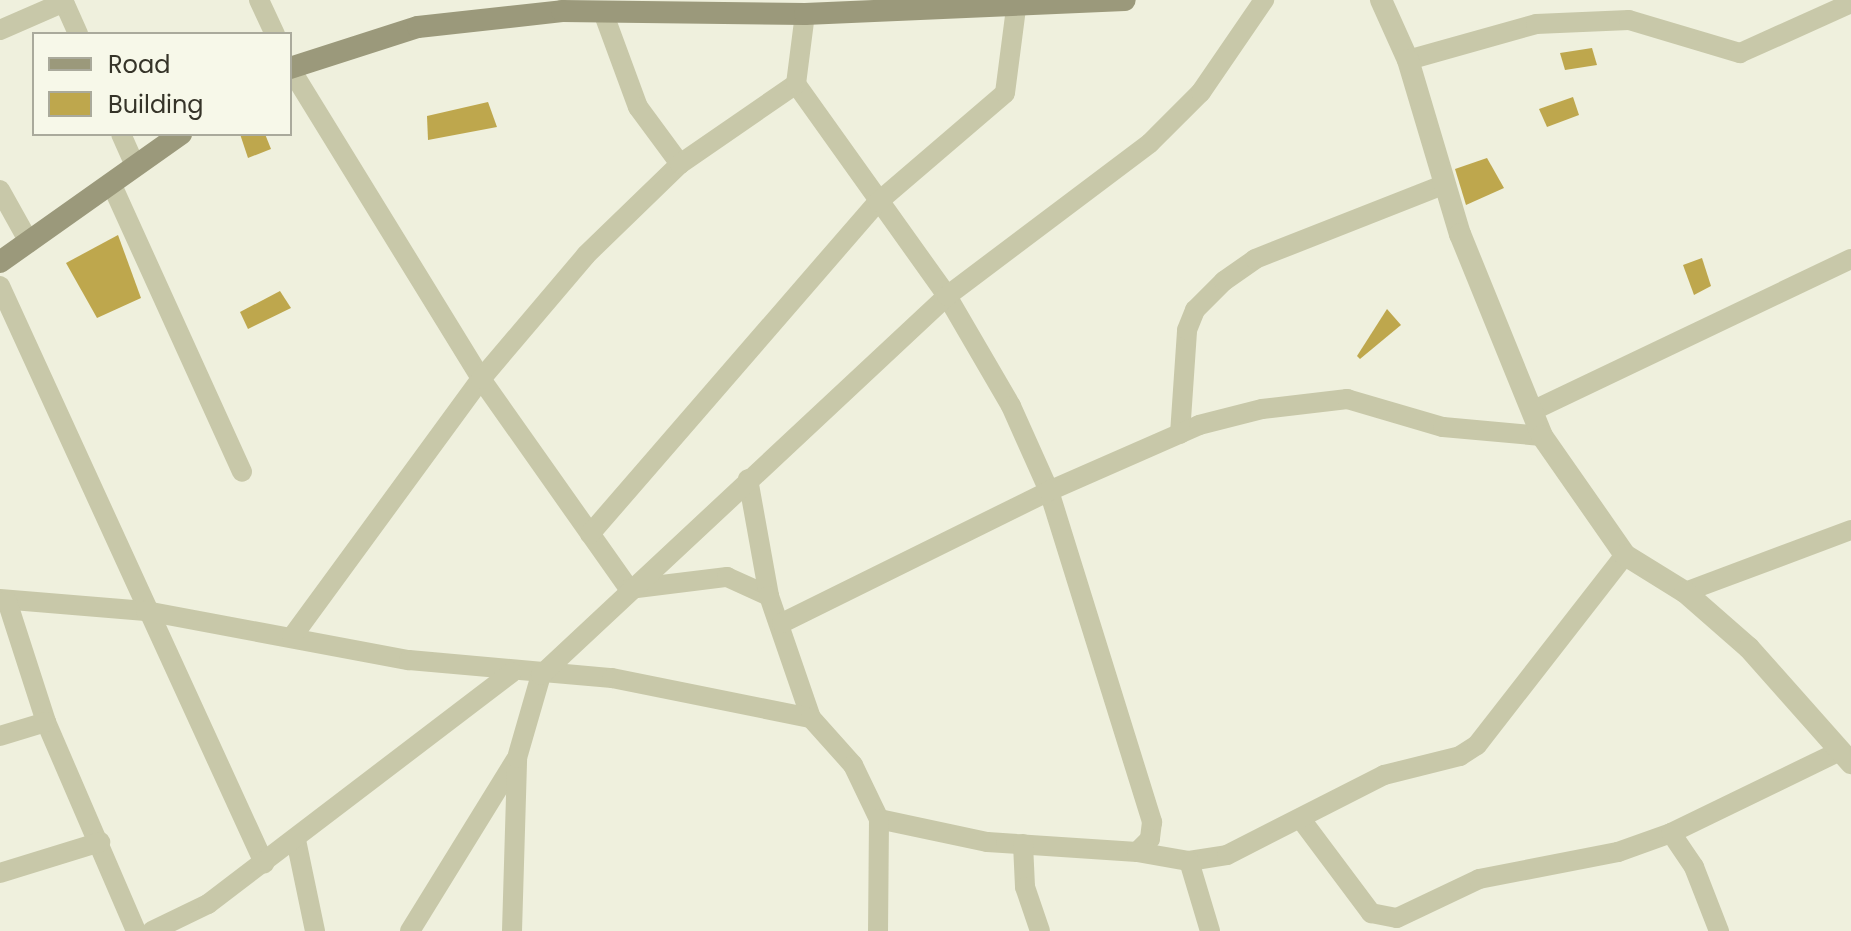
<!DOCTYPE html>
<html>
<head>
<meta charset="utf-8">
<style>
  body { margin:0 }
  #map { position:relative; width:1851px; height:931px; overflow:hidden; background:#eff0dd; font-family:Poppins,sans-serif }
  div>[style] { position:absolute }
  .building>* { inset:0; background:#bea74d }
  .minor>* { height:20px; margin:-10px; padding:0 10px; transform-origin:10px; border-radius:10px; background:#c8c8a9 }
  .tertiary>* { height:22px; margin:-11px; padding:0 11px; transform-origin:11px; border-radius:11px; background:#c8c8a9 }
  .secondary>* { height:22px; margin:-11px; padding:0 11px; transform-origin:11px; border-radius:11px; background:#9b997b }
  span { translate:-50% -50%; white-space:nowrap; text-align:center; line-height:1.15; -webkit-text-stroke:8px #f7f8e9; paint-order:stroke }
  .legend { position:absolute; left:32px; top:32px; width:260px; height:104px; box-sizing:border-box; background:#f7f8e9; border:2px solid #aaaa9c; margin:0; padding:10px 14px; list-style:none; font-size:24px; color:#363429 }
  .legend li { display:flex; align-items:center; gap:16px; height:40px }
  .legend b { width:40px; border:2px solid #aaaa9c }
</style>
</head>
<body>
<div id="map">
  <div class="building">
    <i style="clip-path:polygon(1592px 48px,1597px 65px,1565px 70px,1560px 53px)"></i>
    <i style="clip-path:polygon(1573px 97px,1579px 115px,1547px 127px,1539px 109px)"></i>
    <i style="clip-path:polygon(488px 102px,497px 127px,428px 140px,427px 116px)"></i>
    <i style="clip-path:polygon(240px 134px,265px 134px,271px 149px,248px 158px)"></i>
    <i style="clip-path:polygon(1487px 158px,1504px 188px,1466px 205px,1455px 169px)"></i>
    <i style="clip-path:polygon(118px 235px,141px 298px,97px 318px,66px 263px)"></i>
    <i style="clip-path:polygon(1702px 258px,1711px 286px,1694px 295px,1683px 265px)"></i>
    <i style="clip-path:polygon(280px 291px,291px 308px,248px 329px,240px 312px)"></i>
    <i style="clip-path:polygon(1387px 309px,1401px 325px,1360px 359px,1357px 356px)"></i>
  </div>
  <div class="minor">
    <i style="left:63px;top:0;width:37px;rotate:66deg"></i>
    <i style="left:259px;top:0;width:38px;rotate:65deg"></i>
    <i style="left:603px;top:12px;width:101px;rotate:69.8deg"></i>
    <i style="left:638px;top:107px;width:71px;rotate:53.6deg"></i>
    <i style="left:0;top:30px;width:70px;rotate:-23.6deg"></i>
    <i style="left:1408px;top:60px;width:133px;rotate:-15.7deg"></i>
    <i style="left:1536px;top:24px;width:93px;rotate:-2.5deg"></i>
    <i style="left:1629px;top:20px;width:116px;rotate:16.6deg"></i>
    <i style="left:1740px;top:53px;width:122px;rotate:-24.2deg"></i>
    <i style="left:290px;top:68px;width:365px;rotate:58.4deg"></i>
    <i style="left:481px;top:379px;width:257px;rotate:54.8deg"></i>
    <i style="left:629px;top:589px;width:99px;rotate:-7deg"></i>
    <i style="left:727px;top:577px;width:46px;rotate:24.3deg"></i>
    <i style="left:796px;top:84px;width:260px;rotate:54.5deg"></i>
    <i style="left:947px;top:296px;width:127px;rotate:59.8deg"></i>
    <i style="left:1011px;top:406px;width:93px;rotate:65.9deg"></i>
    <i style="left:1049px;top:491px;width:347px;rotate:72.7deg"></i>
    <i style="left:1152px;top:822px;width:17px;rotate:97deg"></i>
    <i style="left:1150px;top:839px;width:18px;rotate:135deg"></i>
    <i style="left:1137px;top:852px;width:150px;rotate:-176.2deg"></i>
    <i style="left:987px;top:842px;width:110px;rotate:-168deg"></i>
    <i style="left:121px;top:134px;width:35px;rotate:66deg"></i>
    <i style="left:111px;top:183px;width:317px;rotate:65.6deg"></i>
    <i style="left:0;top:190px;width:60px;rotate:60.9deg"></i>
    <i style="left:0;top:286px;width:635px;rotate:65.41deg"></i>
    <i style="left:1532px;top:411px;width:353px;rotate:-25.5deg"></i>
    <i style="left:1180px;top:434px;width:104px;rotate:-86.1deg"></i>
    <i style="left:1187px;top:330px;width:22px;rotate:-68deg"></i>
    <i style="left:1195px;top:310px;width:41px;rotate:-45deg"></i>
    <i style="left:1224px;top:281px;width:38px;rotate:-35deg"></i>
    <i style="left:1255px;top:259px;width:204px;rotate:-21.5deg"></i>
    <i style="left:748px;top:479px;width:119px;rotate:79.8deg"></i>
    <i style="left:769px;top:596px;width:129px;rotate:71deg"></i>
    <i style="left:590px;top:534px;width:440px;rotate:-49.1deg"></i>
    <i style="left:878px;top:202px;width:167px;rotate:-40.6deg"></i>
    <i style="left:1005px;top:93px;width:86px;rotate:-82.6deg"></i>
    <i style="left:1685px;top:592px;width:177px;rotate:-20.5deg"></i>
    <i style="left:0;top:599px;width:146px;rotate:4.7deg"></i>
    <i style="left:146px;top:611px;width:268px;rotate:10.6deg"></i>
    <i style="left:409px;top:660px;width:204px;rotate:5.1deg"></i>
    <i style="left:612px;top:678px;width:203px;rotate:11.4deg"></i>
    <i style="left:811px;top:718px;width:63px;rotate:48.2deg"></i>
    <i style="left:853px;top:765px;width:60px;rotate:64.3deg"></i>
    <i style="left:879px;top:819px;width:112px;rotate:90.5deg"></i>
    <i style="left:7px;top:601px;width:127px;rotate:72.1deg"></i>
    <i style="left:46px;top:722px;width:228px;rotate:66.7deg"></i>
    <i style="left:782px;top:623px;width:298px;rotate:-26.3deg"></i>
    <i style="left:1049px;top:491px;width:164px;rotate:-23.7deg"></i>
    <i style="left:1199px;top:425px;width:65px;rotate:-14.3deg"></i>
    <i style="left:1262px;top:409px;width:86px;rotate:-6.7deg"></i>
    <i style="left:1347px;top:399px;width:100px;rotate:16.3deg"></i>
    <i style="left:1443px;top:427px;width:99px;rotate:5.2deg"></i>
    <i style="left:292px;top:637px;width:320px;rotate:-53.8deg"></i>
    <i style="left:481px;top:379px;width:162px;rotate:-49.7deg"></i>
    <i style="left:586px;top:255px;width:131px;rotate:-44.1deg"></i>
    <i style="left:680px;top:164px;width:141px;rotate:-34.6deg"></i>
    <i style="left:796px;top:84px;width:71px;rotate:-82.7deg"></i>
    <i style="left:0;top:736px;width:48px;rotate:-16.9deg"></i>
    <i style="left:1303px;top:822px;width:114px;rotate:53.2deg"></i>
    <i style="left:1371px;top:913px;width:26px;rotate:11deg"></i>
    <i style="left:1397px;top:918px;width:91px;rotate:-25.4deg"></i>
    <i style="left:1479px;top:879px;width:142px;rotate:-11deg"></i>
    <i style="left:1618px;top:852px;width:56px;rotate:-19.7deg"></i>
    <i style="left:1671px;top:833px;width:188px;rotate:-25.9deg"></i>
    <i style="left:1671px;top:833px;width:41px;rotate:55.9deg"></i>
    <i style="left:1694px;top:867px;width:69px;rotate:68.7deg"></i>
    <i style="left:296px;top:840px;width:93px;rotate:78.2deg"></i>
    <i style="left:1023px;top:844px;width:43px;rotate:87.3deg"></i>
    <i style="left:1025px;top:887px;width:46px;rotate:71.2deg"></i>
    <i style="left:1137px;top:852px;width:53px;rotate:9.8deg"></i>
    <i style="left:1189px;top:861px;width:38px;rotate:-9deg"></i>
    <i style="left:1227px;top:855px;width:176px;rotate:-27deg"></i>
    <i style="left:1384px;top:775px;width:78px;rotate:-14deg"></i>
    <i style="left:1460px;top:756px;width:20px;rotate:-33deg"></i>
    <i style="left:1477px;top:745px;width:241px;rotate:-52.1deg"></i>
    <i style="left:1189px;top:861px;width:73px;rotate:73.3deg"></i>
    <i style="left:0;top:873px;width:105px;rotate:-17.2deg"></i>
    <i style="left:152px;top:931px;width:62px;rotate:-25.7deg"></i>
    <i style="left:208px;top:904px;width:382px;rotate:-37.3deg"></i>
    <i style="left:410px;top:931px;width:200px;rotate:-58.3deg"></i>
    <i style="left:512px;top:931px;width:173px;rotate:-88.3deg"></i>
    <i style="left:517px;top:758px;width:86px;rotate:-73.9deg"></i>
    <i style="left:541px;top:675px;width:555px;rotate:-43.03deg"></i>
    <i style="left:947px;top:296px;width:254px;rotate:-37deg"></i>
    <i style="left:1150px;top:143px;width:72px;rotate:-45deg"></i>
    <i style="left:1201px;top:92px;width:112px;rotate:-55.6deg"></i>
  </div>
  <div class="tertiary">
    <i style="left:1381px;top:0;width:66px;rotate:65.8deg"></i>
    <i style="left:1408px;top:60px;width:182px;rotate:73.4deg"></i>
    <i style="left:1460px;top:234px;width:218px;rotate:67.9deg"></i>
    <i style="left:1542px;top:436px;width:145px;rotate:55.1deg"></i>
    <i style="left:1625px;top:555px;width:70px;rotate:31.7deg"></i>
    <i style="left:1685px;top:592px;width:85px;rotate:41.2deg"></i>
    <i style="left:1749px;top:648px;width:154px;rotate:48.4deg"></i>
  </div>
  <div class="secondary">
    <i style="left:290px;top:68px;width:134px;rotate:-17.8deg"></i>
    <i style="left:418px;top:27px;width:145px;rotate:-6.3deg"></i>
    <i style="left:562px;top:11px;width:243px;rotate:0.7deg"></i>
    <i style="left:805px;top:14px;width:320px;rotate:-2.5deg"></i>
    <i style="left:0;top:262px;width:222px;rotate:-35.3deg"></i>
  </div>
  <ul class="legend">
  <li><b style="height:10px;background:#9b997b"></b>Road</li>
  <li><b style="height:22px;background:#bea74d"></b>Building</li>
  </ul>
</div>
</body>
</html>
